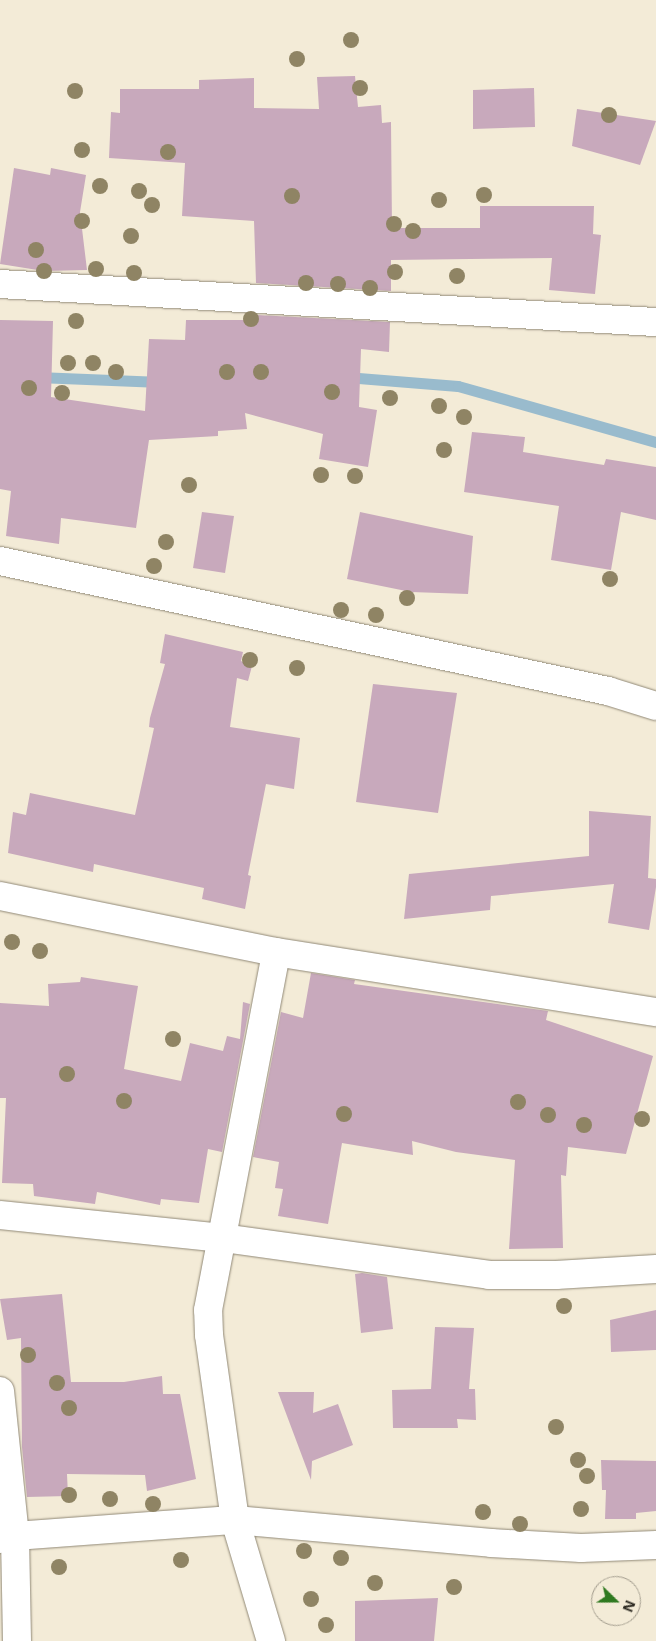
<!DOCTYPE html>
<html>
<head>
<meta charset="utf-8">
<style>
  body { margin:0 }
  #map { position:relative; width:656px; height:1641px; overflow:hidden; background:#f3ebd7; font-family:"Open Sans",sans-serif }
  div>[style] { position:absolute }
  .stream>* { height:11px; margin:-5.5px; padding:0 5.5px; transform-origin:5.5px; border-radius:5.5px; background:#99bbcd }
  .building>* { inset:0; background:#c8a9bc }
  .roads { filter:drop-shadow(0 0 1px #918977) drop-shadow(0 0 1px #918977) }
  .minor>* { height:28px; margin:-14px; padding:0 14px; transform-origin:14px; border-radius:14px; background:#fff }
  .trees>* { width:16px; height:16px; margin:-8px; border-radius:50%; background:#8f8464 }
  span { translate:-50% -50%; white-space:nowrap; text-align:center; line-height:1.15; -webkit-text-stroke:4px #f3ebd7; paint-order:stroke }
  .north { position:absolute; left:591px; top:1576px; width:50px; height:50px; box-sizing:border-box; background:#f3ebd7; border:1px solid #a39d8e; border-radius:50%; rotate:112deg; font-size:14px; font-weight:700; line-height:20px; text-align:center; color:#2b2820 }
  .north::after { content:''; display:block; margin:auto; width:18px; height:22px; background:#2f7920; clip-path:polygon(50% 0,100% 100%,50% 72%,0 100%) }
</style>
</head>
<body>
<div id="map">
  <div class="stream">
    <i style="left:37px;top:377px;width:124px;rotate:2.3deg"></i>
    <i style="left:346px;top:377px;width:112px;rotate:4.6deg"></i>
    <i style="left:458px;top:386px;width:206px;rotate:15.8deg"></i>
  </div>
  <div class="building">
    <i style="clip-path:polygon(355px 76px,358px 107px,381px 105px,382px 123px,391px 122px,392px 228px,480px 228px,480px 206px,594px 206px,593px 234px,601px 235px,595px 294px,549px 290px,552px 258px,391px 260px,391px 291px,256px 283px,254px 221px,182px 216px,185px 163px,109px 158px,111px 112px,120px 113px,120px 89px,199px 89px,199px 80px,254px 78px,254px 108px,319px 109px,317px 77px)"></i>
    <i style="clip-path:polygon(534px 88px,535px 127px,473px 129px,473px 90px)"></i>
    <i style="clip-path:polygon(577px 109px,656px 121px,640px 165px,572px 146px)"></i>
    <i style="clip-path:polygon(14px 168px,50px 175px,51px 168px,86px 175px,80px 212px,87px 270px,44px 271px,0 264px)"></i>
    <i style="clip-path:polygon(257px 315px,390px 322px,389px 352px,361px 349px,359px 407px,377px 410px,368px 467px,319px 459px,323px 434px,245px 413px,247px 429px,218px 431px,218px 436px,149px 440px,136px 528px,61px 518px,59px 544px,6px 536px,11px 491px,0 489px,0 320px,53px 321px,51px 397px,145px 411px,149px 339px,185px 340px,186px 320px,257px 320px)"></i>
    <i style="clip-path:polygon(472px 432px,525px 437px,523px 452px,604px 465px,606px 459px,656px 467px,656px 520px,621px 512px,611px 570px,551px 560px,559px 506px,464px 492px)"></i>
    <i style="clip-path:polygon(202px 512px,234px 516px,225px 573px,193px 568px)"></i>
    <i style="clip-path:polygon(360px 512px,473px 536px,468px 594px,411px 592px,347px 579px)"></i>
    <i style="clip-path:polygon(165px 634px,243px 652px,241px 661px,252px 666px,248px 681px,237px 678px,230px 727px,300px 738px,294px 789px,266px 784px,248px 875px,251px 876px,245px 909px,202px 899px,204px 888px,94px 864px,93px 872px,8px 853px,13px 812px,26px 815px,30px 793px,135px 815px,154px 728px,149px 727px,150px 718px,165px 664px,160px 663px)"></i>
    <i style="clip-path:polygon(373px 684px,457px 693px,438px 813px,356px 802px)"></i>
    <i style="clip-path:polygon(589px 811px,651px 816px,648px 878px,656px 879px,656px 887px,649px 930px,608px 923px,614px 884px,491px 896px,490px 910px,404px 919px,409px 874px,589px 856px)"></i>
    <i style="clip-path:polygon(311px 973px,355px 980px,354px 984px,548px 1011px,546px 1020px,653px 1056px,626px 1154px,568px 1147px,566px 1176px,561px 1175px,563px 1248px,509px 1249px,515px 1160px,456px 1152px,412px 1141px,413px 1155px,342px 1143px,328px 1224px,278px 1216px,283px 1189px,275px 1188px,279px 1162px,253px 1157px,281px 1012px,303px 1018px)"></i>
    <i style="clip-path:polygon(81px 977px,138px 986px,124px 1069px,181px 1081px,190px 1043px,223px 1051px,227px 1036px,240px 1039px,243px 1002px,250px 1004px,222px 1152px,208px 1149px,199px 1203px,161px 1199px,160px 1205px,97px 1192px,95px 1204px,34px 1196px,33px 1184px,2px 1183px,6px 1098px,0 1098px,0 1003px,49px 1006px,48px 984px,80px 982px)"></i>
    <i style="clip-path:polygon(362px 1273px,387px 1277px,393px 1329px,361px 1333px,355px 1274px)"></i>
    <i style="clip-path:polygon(62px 1294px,71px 1382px,124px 1382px,162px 1376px,163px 1394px,180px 1394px,196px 1479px,147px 1491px,145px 1475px,67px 1474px,68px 1496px,27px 1497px,22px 1447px,21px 1338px,7px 1340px,0 1299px)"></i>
    <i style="clip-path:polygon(656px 1310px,656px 1350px,611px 1352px,610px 1320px)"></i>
    <i style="clip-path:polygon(435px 1327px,474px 1328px,469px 1389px,475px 1389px,476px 1420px,457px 1419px,458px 1428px,393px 1428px,392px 1390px,431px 1389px)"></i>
    <i style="clip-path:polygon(278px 1392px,314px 1392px,313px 1413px,338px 1404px,353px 1445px,312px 1461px,311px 1480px)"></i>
    <i style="clip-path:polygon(601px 1460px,656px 1461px,656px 1511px,636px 1513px,636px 1519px,605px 1519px,606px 1490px,602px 1490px)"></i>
    <i style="clip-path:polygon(438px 1598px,434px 1641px,355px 1641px,355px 1601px)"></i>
  </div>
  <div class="roads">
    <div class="minor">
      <i style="left:0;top:284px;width:657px;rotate:3.32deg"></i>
      <i style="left:0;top:561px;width:622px;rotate:12.07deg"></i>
      <i style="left:608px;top:691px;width:50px;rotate:17.4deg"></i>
      <i style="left:0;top:896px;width:282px;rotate:11.5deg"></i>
      <i style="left:276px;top:952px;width:385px;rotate:9deg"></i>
      <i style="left:0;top:1215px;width:224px;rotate:5.9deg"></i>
      <i style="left:223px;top:1238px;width:269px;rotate:7.9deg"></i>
      <i style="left:489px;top:1275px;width:67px"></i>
      <i style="left:556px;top:1275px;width:100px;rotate:-3.4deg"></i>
      <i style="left:0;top:1391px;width:146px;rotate:84.1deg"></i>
      <i style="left:15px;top:1536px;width:15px;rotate:169deg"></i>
      <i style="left:17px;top:1641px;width:105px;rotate:-91.1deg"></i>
      <i style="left:15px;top:1536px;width:221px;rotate:-4.2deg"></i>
      <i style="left:235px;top:1520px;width:257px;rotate:5.1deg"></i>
      <i style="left:491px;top:1543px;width:90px;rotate:3.2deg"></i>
      <i style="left:581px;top:1548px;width:75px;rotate:-2.3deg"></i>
      <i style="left:271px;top:1641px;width:126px;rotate:-106.6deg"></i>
      <i style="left:235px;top:1520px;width:187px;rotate:-98deg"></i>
      <i style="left:209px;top:1335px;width:25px;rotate:-92deg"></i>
      <i style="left:208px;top:1310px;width:364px;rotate:-79.2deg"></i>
    </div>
  </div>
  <div class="trees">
    <i style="left:351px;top:40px"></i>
    <i style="left:297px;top:59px"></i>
    <i style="left:360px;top:88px"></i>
    <i style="left:75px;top:91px"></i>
    <i style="left:609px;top:115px"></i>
    <i style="left:82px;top:150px"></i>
    <i style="left:168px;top:152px"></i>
    <i style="left:100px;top:186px"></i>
    <i style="left:139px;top:191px"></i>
    <i style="left:484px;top:195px"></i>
    <i style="left:292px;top:196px"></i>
    <i style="left:439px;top:200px"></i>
    <i style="left:152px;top:205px"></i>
    <i style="left:82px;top:221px"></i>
    <i style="left:394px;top:224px"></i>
    <i style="left:413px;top:231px"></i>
    <i style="left:131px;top:236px"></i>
    <i style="left:36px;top:250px"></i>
    <i style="left:96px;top:269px"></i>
    <i style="left:44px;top:271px"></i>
    <i style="left:395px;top:272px"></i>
    <i style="left:134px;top:273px"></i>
    <i style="left:457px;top:276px"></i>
    <i style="left:306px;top:283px"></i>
    <i style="left:338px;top:284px"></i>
    <i style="left:370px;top:288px"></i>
    <i style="left:251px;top:319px"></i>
    <i style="left:76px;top:321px"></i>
    <i style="left:68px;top:363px"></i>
    <i style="left:93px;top:363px"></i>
    <i style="left:116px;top:372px"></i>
    <i style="left:227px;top:372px"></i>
    <i style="left:261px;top:372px"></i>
    <i style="left:29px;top:388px"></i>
    <i style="left:332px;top:392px"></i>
    <i style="left:62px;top:393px"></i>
    <i style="left:390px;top:398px"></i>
    <i style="left:439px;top:406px"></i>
    <i style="left:464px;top:417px"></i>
    <i style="left:444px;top:450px"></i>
    <i style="left:321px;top:475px"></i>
    <i style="left:355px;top:476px"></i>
    <i style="left:189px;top:485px"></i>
    <i style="left:166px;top:542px"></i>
    <i style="left:154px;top:566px"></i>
    <i style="left:610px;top:579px"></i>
    <i style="left:407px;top:598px"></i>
    <i style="left:341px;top:610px"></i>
    <i style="left:376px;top:615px"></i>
    <i style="left:250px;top:660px"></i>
    <i style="left:297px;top:668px"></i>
    <i style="left:12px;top:942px"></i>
    <i style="left:40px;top:951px"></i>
    <i style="left:173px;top:1039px"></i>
    <i style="left:67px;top:1074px"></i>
    <i style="left:124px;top:1101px"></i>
    <i style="left:518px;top:1102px"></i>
    <i style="left:344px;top:1114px"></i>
    <i style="left:548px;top:1115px"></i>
    <i style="left:642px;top:1119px"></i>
    <i style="left:584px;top:1125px"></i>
    <i style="left:564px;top:1306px"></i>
    <i style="left:28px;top:1355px"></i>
    <i style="left:57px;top:1383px"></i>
    <i style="left:69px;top:1408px"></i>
    <i style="left:556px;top:1427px"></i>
    <i style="left:578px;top:1460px"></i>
    <i style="left:587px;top:1476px"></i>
    <i style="left:69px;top:1495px"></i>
    <i style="left:110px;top:1499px"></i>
    <i style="left:153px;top:1504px"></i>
    <i style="left:581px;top:1509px"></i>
    <i style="left:483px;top:1512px"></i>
    <i style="left:520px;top:1524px"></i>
    <i style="left:304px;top:1551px"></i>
    <i style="left:341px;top:1558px"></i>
    <i style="left:181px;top:1560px"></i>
    <i style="left:59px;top:1567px"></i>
    <i style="left:375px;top:1583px"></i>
    <i style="left:454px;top:1587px"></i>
    <i style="left:311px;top:1599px"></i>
    <i style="left:326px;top:1625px"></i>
  </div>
  <div class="north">N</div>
</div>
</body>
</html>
